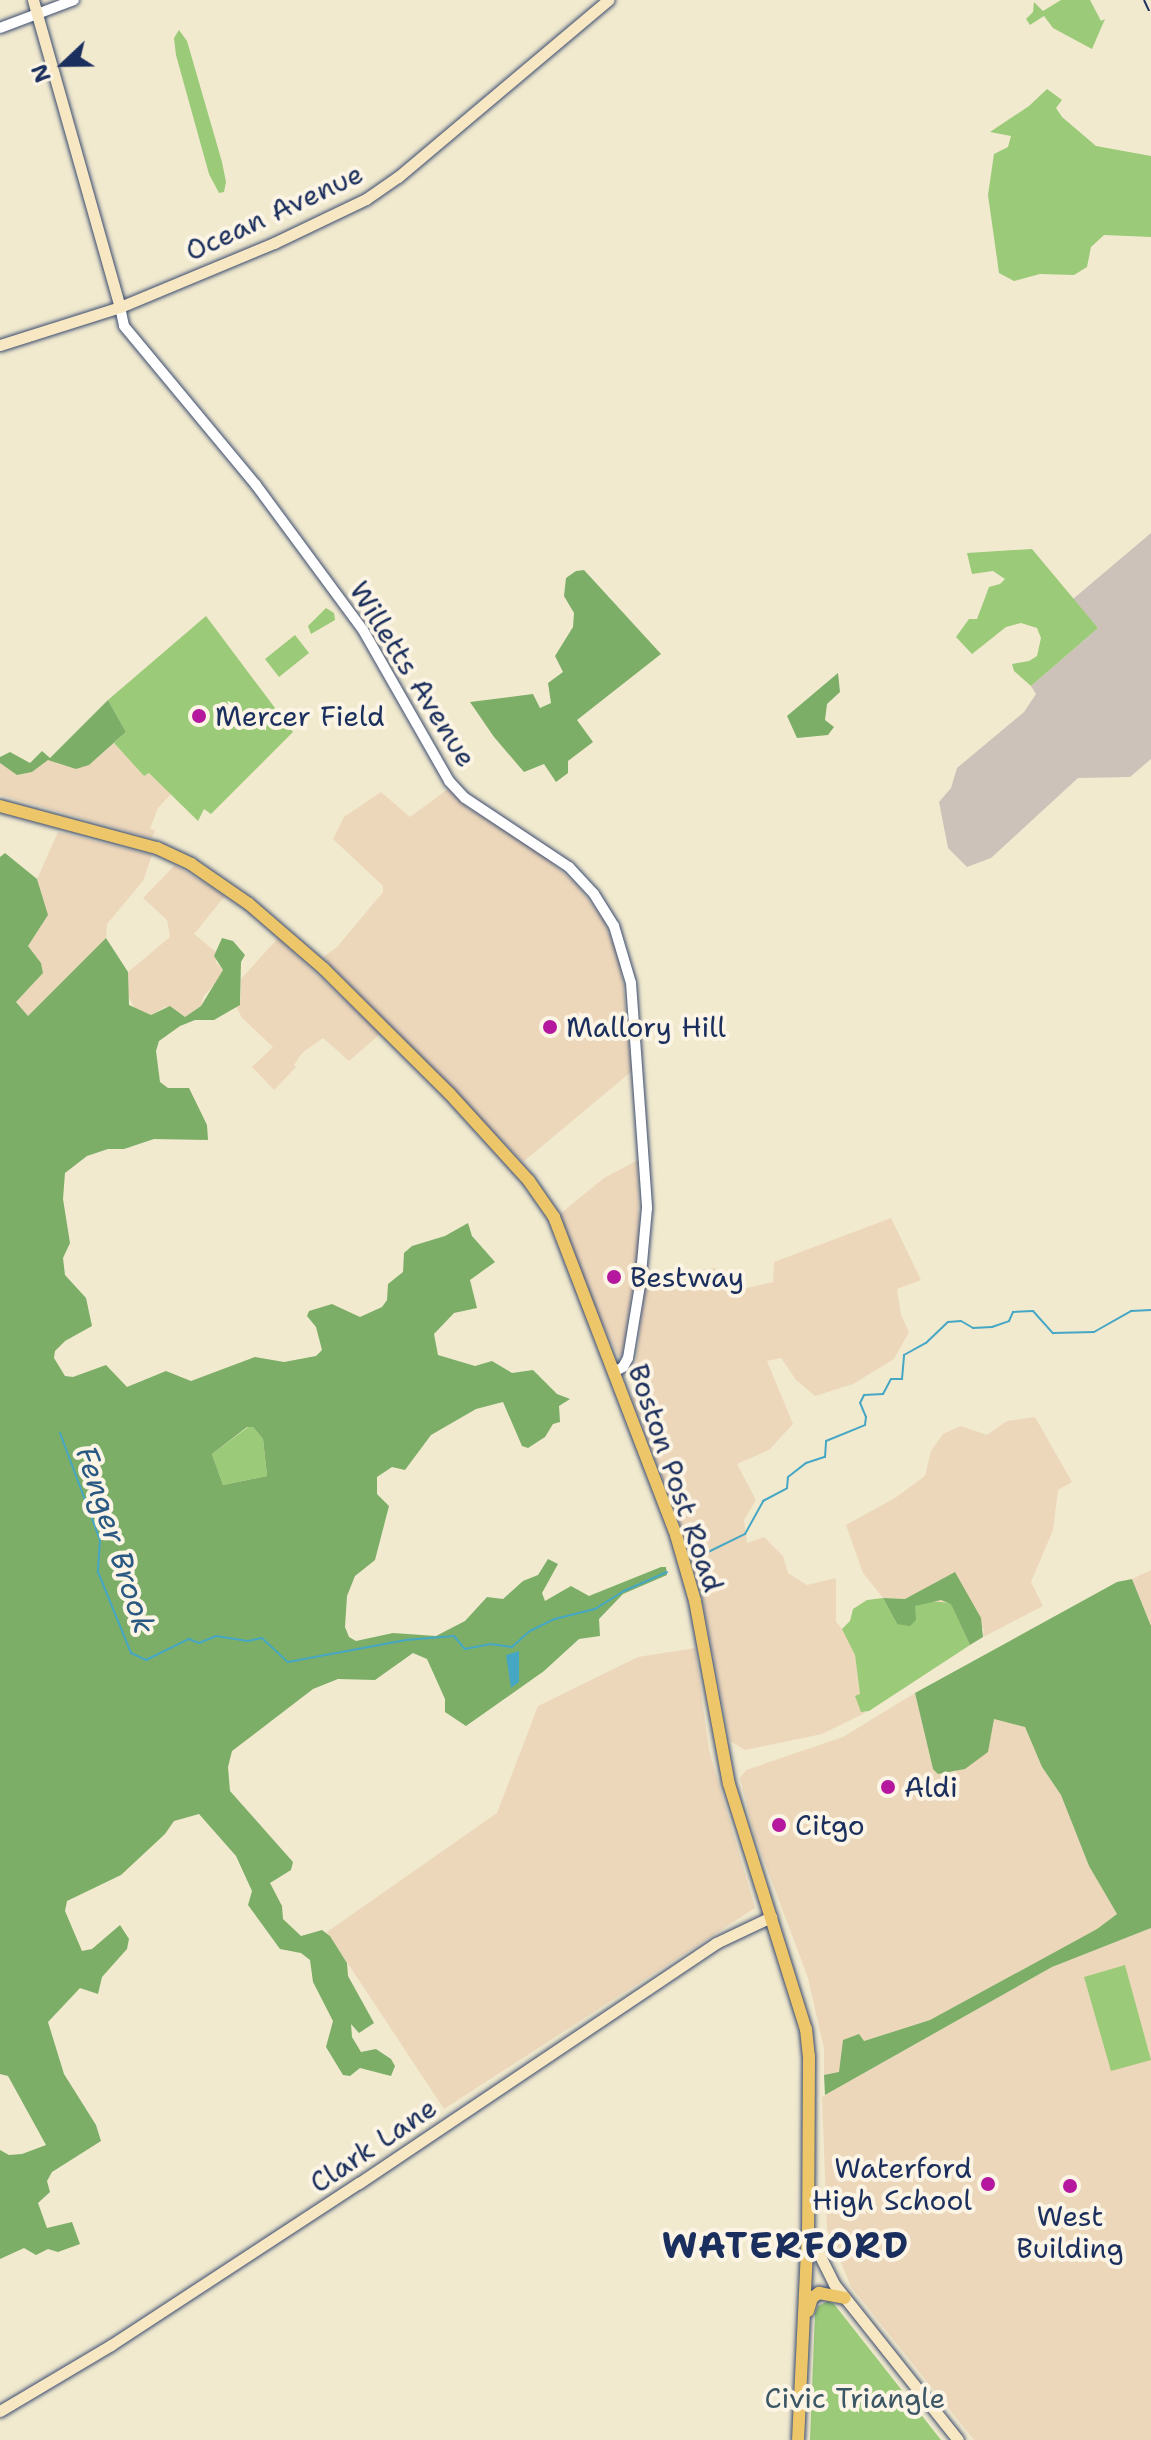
<!DOCTYPE html>
<html>
<head>
<meta charset="utf-8">
<style>
  body { margin:0 }
  #map { position:relative; width:1151px; height:2440px; overflow:hidden; background:#f1eacf; font-family:"Shantell Sans",sans-serif }
  div>[style] { position:absolute }
  .built>* { inset:0; background:#edd7bb }
  .industrial>* { inset:0; background:#ccc2b9 }
  .green>* { inset:0; background:#9bca78 }
  .forest>* { inset:0; background:#7cae68 }
  .water>* { inset:0; background:#46a7c5 }
  .stream>* { height:2px; margin:-1px; padding:0 1px; transform-origin:1px; border-radius:1px; background:#46a7c5 }
  .roads { filter:drop-shadow(0 0 2px #3b4b6f) drop-shadow(0 0 2px #3b4b6f) }
  .tertiary>* { height:10px; margin:-5px; padding:0 5px; transform-origin:5px; border-radius:5px; background:#fff }
  .secondary>* { height:11px; margin:-5.5px; padding:0 5.5px; transform-origin:5.5px; border-radius:5.5px; background:#f7e8c3 }
  .primary>* { height:12px; margin:-6px; padding:0 6px; transform-origin:6px; border-radius:6px; background:#ecc669 }
  .rail>* { height:2px; margin-top:-1px; transform-origin:0; background:repeating-linear-gradient(90deg,#1b2f5e 0 12px,transparent 0 18px) }
  .dots>* { width:22px; height:22px; translate:-50% -50%; box-sizing:border-box; border:4px solid #fcf5e5; border-radius:50% }
  span { translate:-50% -50%; white-space:nowrap; text-align:center; line-height:1.15; -webkit-text-stroke:8px #fcf5e5; paint-order:stroke }
  .street-label { font-size:28px; color:#1b2f5e }
  .poi-label { font-size:28px; color:#1b2f5e }
  .left { translate:0 -50%; text-align:left }
  .right { translate:-100% -50%; text-align:right }
  .park-label { font-size:28px; color:#3b5664 }
  .water-label { font-size:30px; color:#2a5982; font-style:italic }
  .district-label { font-size:36px; color:#1b2f5e; font-weight:700; letter-spacing:2px }
  .north { position:absolute; left:24px; top:24px; width:80px; height:80px; -webkit-text-stroke:6px #fcf5e5; paint-order:stroke; rotate:248deg; font-size:22px; font-weight:700; line-height:32px; text-align:center; color:#1b2f5e }
  .north::after { content:''; display:block; margin:auto; width:28px; height:36px; background:#1b2f5e; clip-path:polygon(50% 0,100% 100%,50% 72%,0 100%) }
</style>
</head>
<body>
<div id="map">
  <div class="built">
    <i style="clip-path:polygon(114px 743px,144px 776px,149px 773px,171px 794px,158px 808px,150px 829px,155px 830px,152px 838px,0 795px,0 763px,18px 775px,32px 772px,50px 758px,89px 765px)"></i>
    <i style="clip-path:polygon(448px 789px,468px 808px,538px 851px,577px 885px,604px 920px,621px 964px,632px 1071px,523px 1162px,323px 957px,337px 947px,383px 892px,383px 886px,333px 839px,344px 817px,381px 792px,410px 817px)"></i>
    <i style="clip-path:polygon(58px 832px,152px 855px,143px 881px,107px 924px,106px 938px,28px 1016px,16px 1002px,43px 973px,41px 963px,28px 946px,41px 926px,44px 904px,37px 879px)"></i>
    <i style="clip-path:polygon(175px 865px,225px 896px,194px 934px,216px 952px,216px 962px,223px 970px,220px 978px,203px 997px,201px 1006px,185px 1017px,165px 1007px,151px 1015px,134px 1008px,127px 992px,128px 972px,170px 937px,167px 920px,143px 898px)"></i>
    <i style="clip-path:polygon(278px 938px,380px 1034px,349px 1061px,323px 1038px,302px 1053px,294px 1065px,296px 1067px,274px 1090px,252px 1067px,273px 1047px,242px 1018px,236px 1006px,241px 999px,241px 979px)"></i>
    <i style="clip-path:polygon(638px 1160px,639px 1245px,623px 1354px,618px 1356px,595px 1308px,560px 1214px,604px 1178px)"></i>
    <i style="clip-path:polygon(891px 1218px,921px 1280px,897px 1289px,901px 1315px,909px 1332px,894px 1359px,853px 1384px,815px 1396px,796px 1380px,781px 1358px,767px 1361px,793px 1424px,769px 1450px,737px 1464px,756px 1500px,744px 1520px,747px 1543px,764px 1537px,783px 1556px,788px 1573px,807px 1585px,836px 1578px,836px 1622px,845px 1632px,855px 1655px,860px 1694px,865px 1713px,869px 1711px,822px 1734px,745px 1750px,730px 1741px,702px 1598px,680px 1524px,632px 1398px,646px 1277px,715px 1268px,728px 1290px,747px 1288px,773px 1282px,774px 1262px)"></i>
    <i style="clip-path:polygon(1035px 1417px,1072px 1482px,1058px 1490px,1053px 1530px,1031px 1582px,1043px 1606px,983px 1637px,984px 1629px,905px 1599px,883px 1598px,863px 1573px,846px 1525px,895px 1498px,925px 1476px,931px 1451px,943px 1434px,961px 1426px,987px 1435px,1007px 1421px)"></i>
    <i style="clip-path:polygon(1151px 1570px,1151px 1626px,1132px 1579px)"></i>
    <i style="clip-path:polygon(695px 1648px,709px 1750px,755px 1908px,444px 2109px,327px 1932px,497px 1813px,538px 1706px,638px 1657px)"></i>
    <i style="clip-path:polygon(915px 1693px,933px 1769px,955px 1773px,994px 1719px,1025px 1727px,1042px 1767px,1061px 1795px,1089px 1866px,1117px 1914px,1097px 1929px,930px 2020px,863px 2041px,858px 2034px,839px 2073px,824px 2075px,824px 2049px,808px 1978px,754px 1834px,740px 1778px,746px 1770px,843px 1737px)"></i>
    <i style="clip-path:polygon(1151px 1928px,1151px 2440px,974px 2440px,851px 2287px,827px 2229px,822px 2097px,1052px 1967px)"></i>
  </div>
  <div class="industrial">
    <i style="clip-path:polygon(1151px 533px,1151px 759px,1130px 777px,1078px 778px,991px 858px,967px 867px,948px 848px,939px 802px,951px 788px,957px 768px,1024px 712px,1036px 694px,1031px 686px,1098px 628px,1073px 599px)"></i>
  </div>
  <div class="green">
    <i style="clip-path:polygon(1061px 0,1090px 0,1101px 21px,1105px 19px,1092px 49px,1053px 28px,1044px 16px,1030px 25px,1026px 19px,1033px 12px,1034px 2px,1043px 11px)"></i>
    <i style="clip-path:polygon(179px 30px,187px 41px,222px 162px,226px 182px,224px 192px,219px 193px,209px 174px,176px 55px,174px 38px)"></i>
    <i style="clip-path:polygon(1047px 89px,1062px 100px,1056px 108px,1062px 117px,1096px 146px,1151px 156px,1151px 237px,1104px 235px,1091px 247px,1087px 267px,1074px 275px,1040px 274px,1014px 281px,999px 273px,988px 195px,994px 154px,1008px 147px,1011px 136px,990px 132px,1029px 106px)"></i>
    <i style="clip-path:polygon(1032px 549px,1098px 628px,1031px 686px,1014px 671px,1012px 664px,1029px 661px,1037px 656px,1041px 638px,1037px 628px,1021px 623px,1006px 627px,972px 654px,956px 637px,969px 619px,977px 619px,989px 587px,1000px 584px,1005px 579px,993px 571px,972px 574px,967px 553px)"></i>
    <i style="clip-path:polygon(326px 608px,334px 613px,335px 620px,311px 634px,308px 626px)"></i>
    <i style="clip-path:polygon(206px 616px,293px 732px,211px 814px,204px 809px,198px 821px,149px 773px,144px 776px,114px 743px,126px 732px,108px 700px)"></i>
    <i style="clip-path:polygon(295px 635px,309px 653px,279px 677px,265px 659px)"></i>
    <i style="clip-path:polygon(248px 1427px,253px 1427px,263px 1439px,267px 1476px,223px 1485px,212px 1454px)"></i>
    <i style="clip-path:polygon(883px 1598px,897px 1624px,915px 1606px,928px 1601px,951px 1603px,970px 1645px,869px 1711px,861px 1712px,855px 1696px,860px 1694px,855px 1655px,842px 1629px,850px 1621px,853px 1609px,867px 1600px)"></i>
    <i style="clip-path:polygon(1125px 1965px,1151px 2060px,1111px 2071px,1084px 1977px)"></i>
    <i style="clip-path:polygon(828px 2301px,834px 2304px,941px 2440px,810px 2440px,815px 2313px,818px 2306px)"></i>
  </div>
  <div class="forest">
    <i style="clip-path:polygon(584px 570px,661px 654px,577px 720px,593px 742px,568px 761px,568px 773px,556px 782px,544px 764px,524px 772px,494px 737px,470px 702px,533px 694px,540px 708px,551px 703px,548px 683px,563px 672px,555px 656px,573px 627px,574px 613px,564px 596px,566px 578px,576px 571px)"></i>
    <i style="clip-path:polygon(838px 673px,840px 692px,827px 704px,825px 720px,834px 727px,828px 735px,797px 738px,787px 716px)"></i>
    <i style="clip-path:polygon(108px 700px,126px 732px,89px 765px,76px 769px,48px 760px,32px 772px,17px 775px,0 763px,0 757px,10px 752px,30px 763px,42px 751px,50px 758px)"></i>
    <i style="clip-path:polygon(evenodd,5px 853px,37px 879px,48px 915px,28px 946px,41px 963px,43px 973px,16px 1002px,28px 1016px,106px 938px,128px 972px,129px 1005px,151px 1015px,170px 1006px,185px 1017px,201px 1006px,223px 970px,214px 956px,222px 938px,233px 941px,245px 955px,241px 962px,240px 1005px,214px 1020px,195px 1020px,180px 1026px,159px 1041px,156px 1051px,160px 1082px,168px 1088px,189px 1088px,207px 1125px,208px 1140px,154px 1139px,124px 1149px,108px 1149px,87px 1156px,65px 1173px,63px 1199px,70px 1243px,63px 1258px,65px 1275px,86px 1298px,92px 1326px,65px 1341px,55px 1351px,54px 1358px,65px 1376px,73px 1377px,106px 1365px,127px 1387px,166px 1371px,191px 1381px,255px 1357px,284px 1362px,316px 1356px,322px 1350px,316px 1327px,307px 1316px,309px 1311px,332px 1304px,360px 1317px,382px 1307px,387px 1300px,388px 1284px,403px 1272px,404px 1253px,412px 1246px,445px 1236px,468px 1223px,472px 1236px,495px 1262px,470px 1280px,477px 1308px,454px 1313px,434px 1334px,438px 1355px,475px 1366px,492px 1361px,512px 1373px,533px 1370px,557px 1394px,570px 1399px,559px 1406px,560px 1422px,553px 1424px,545px 1437px,528px 1448px,522px 1446px,503px 1402px,476px 1409px,431px 1435px,405px 1470px,392px 1467px,377px 1477px,377px 1494px,389px 1506px,375px 1560px,355px 1576px,347px 1596px,345px 1627px,349px 1637px,356px 1641px,393px 1633px,436px 1636px,465px 1621px,487px 1597px,503px 1599px,523px 1581px,538px 1575px,548px 1559px,558px 1564px,542px 1593px,545px 1601px,571px 1586px,589px 1596px,661px 1567px,666px 1567px,667px 1575px,623px 1594px,599px 1619px,600px 1636px,579px 1639px,544px 1671px,466px 1726px,445px 1712px,445px 1699px,427px 1659px,413px 1653px,375px 1680px,338px 1679px,313px 1689px,232px 1751px,228px 1767px,230px 1791px,293px 1862px,291px 1870px,270px 1883px,282px 1906px,283px 1919px,301px 1936px,322px 1930px,330px 1936px,347px 1963px,348px 1976px,374px 2023px,359px 2033px,351px 2024px,352px 2037px,361px 2052px,376px 2049px,391px 2059px,395px 2066px,391px 2076px,360px 2068px,350px 2076px,343px 2075px,326px 2047px,333px 2021px,313px 1982px,310px 1960px,301px 1953px,280px 1949px,248px 1905px,252px 1891px,236px 1856px,199px 1814px,174px 1821px,165px 1834px,121px 1875px,67px 1901px,65px 1911px,82px 1951px,92px 1949px,120px 1925px,129px 1939px,127px 1949px,102px 1977px,98px 1994px,80px 1988px,48px 2022px,64px 2074px,96px 2125px,101px 2141px,52px 2172px,47px 2181px,50px 2192px,38px 2203px,47px 2228px,72px 2222px,80px 2244px,58px 2252px,48px 2249px,36px 2255px,24px 2248px,0 2259px,0 2150px,9px 2155px,22px 2154px,46px 2145px,8px 2076px,0 2074px,0 857px,5px 853px,247px 1427px,253px 1427px,263px 1439px,267px 1476px,223px 1485px,212px 1454px,247px 1427px)"></i>
    <i style="clip-path:polygon(955px 1572px,981px 1618px,983px 1637px,970px 1645px,951px 1604px,941px 1600px,915px 1606px,916px 1620px,910px 1626px,897px 1624px,883px 1598px,905px 1599px)"></i>
    <i style="clip-path:polygon(1132px 1579px,1151px 1626px,1151px 1928px,1052px 1967px,825px 2095px,824px 2075px,839px 2072px,843px 2040px,859px 2034px,864px 2041px,930px 2020px,1097px 1929px,1117px 1914px,1089px 1866px,1061px 1795px,1042px 1767px,1025px 1727px,994px 1719px,988px 1752px,965px 1769px,938px 1774px,933px 1769px,915px 1693px,1117px 1582px)"></i>
  </div>
  <div class="water">
    <i style="clip-path:polygon(519px 1651px,519px 1682px,511px 1688px,506px 1655px)"></i>
  </div>
  <div class="stream">
    <i style="left:60px;top:1433px;width:114px;rotate:69.5deg"></i>
    <i style="left:100px;top:1540px;width:32px;rotate:94deg"></i>
    <i style="left:98px;top:1572px;width:87px;rotate:67.8deg"></i>
    <i style="left:131px;top:1653px;width:17px;rotate:25deg"></i>
    <i style="left:146px;top:1660px;width:48px;rotate:-26deg"></i>
    <i style="left:189px;top:1639px;width:11px;rotate:22deg"></i>
    <i style="left:199px;top:1643px;width:18px;rotate:-22deg"></i>
    <i style="left:216px;top:1636px;width:32px;rotate:9deg"></i>
    <i style="left:248px;top:1641px;width:14px;rotate:-12deg"></i>
    <i style="left:262px;top:1638px;width:35px;rotate:43deg"></i>
    <i style="left:288px;top:1662px;width:120px;rotate:-10.6deg"></i>
    <i style="left:406px;top:1640px;width:48px;rotate:-4.8deg"></i>
    <i style="left:454px;top:1636px;width:17px;rotate:50deg"></i>
    <i style="left:465px;top:1649px;width:25px;rotate:-11deg"></i>
    <i style="left:490px;top:1644px;width:22px;rotate:8deg"></i>
    <i style="left:512px;top:1647px;width:24px;rotate:-42deg"></i>
    <i style="left:530px;top:1631px;width:28px;rotate:-26deg"></i>
    <i style="left:555px;top:1619px;width:41px;rotate:-14deg"></i>
    <i style="left:595px;top:1609px;width:34px;rotate:-32deg"></i>
    <i style="left:624px;top:1591px;width:47px;rotate:-23.8deg"></i>
    <i style="left:702px;top:1555px;width:48px;rotate:-26deg"></i>
    <i style="left:745px;top:1534px;width:38px;rotate:-61deg"></i>
    <i style="left:763px;top:1501px;width:27px;rotate:-28deg"></i>
    <i style="left:787px;top:1488px;width:11px;rotate:-85deg"></i>
    <i style="left:788px;top:1477px;width:23px;rotate:-38deg"></i>
    <i style="left:806px;top:1463px;width:20px;rotate:-18deg"></i>
    <i style="left:825px;top:1457px;width:16px;rotate:-86deg"></i>
    <i style="left:826px;top:1441px;width:42px;rotate:-22.3deg"></i>
    <i style="left:865px;top:1425px;width:8px;rotate:-83deg"></i>
    <i style="left:866px;top:1417px;width:15px;rotate:-113deg"></i>
    <i style="left:860px;top:1403px;width:9px;rotate:-63deg"></i>
    <i style="left:864px;top:1395px;width:19px;rotate:-3deg"></i>
    <i style="left:883px;top:1394px;width:17px;rotate:-62deg"></i>
    <i style="left:891px;top:1379px;width:11px"></i>
    <i style="left:902px;top:1379px;width:24px;rotate:-85deg"></i>
    <i style="left:904px;top:1355px;width:25px;rotate:-29deg"></i>
    <i style="left:926px;top:1343px;width:30px;rotate:-44deg"></i>
    <i style="left:948px;top:1322px;width:13px;rotate:-4deg"></i>
    <i style="left:961px;top:1321px;width:14px;rotate:30deg"></i>
    <i style="left:973px;top:1328px;width:19px;rotate:-3deg"></i>
    <i style="left:992px;top:1327px;width:18px;rotate:-19deg"></i>
    <i style="left:1009px;top:1321px;width:10px;rotate:-66deg"></i>
    <i style="left:1013px;top:1312px;width:20px;rotate:-3deg"></i>
    <i style="left:1033px;top:1311px;width:30px;rotate:48deg"></i>
    <i style="left:1053px;top:1333px;width:41px;rotate:-1.4deg"></i>
    <i style="left:1094px;top:1332px;width:43px;rotate:-29.6deg"></i>
    <i style="left:1131px;top:1311px;width:20px;rotate:-3deg"></i>
  </div>
  <div class="roads">
    <div class="tertiary">
      <i style="left:0;top:28px;width:79px;rotate:-20.7deg"></i>
      <i style="left:120px;top:307px;width:19px;rotate:78deg"></i>
      <i style="left:124px;top:326px;width:207px;rotate:50.3deg"></i>
      <i style="left:256px;top:485px;width:180px;rotate:53.6deg"></i>
      <i style="left:363px;top:630px;width:174px;rotate:60.3deg"></i>
      <i style="left:449px;top:781px;width:23px;rotate:47deg"></i>
      <i style="left:465px;top:798px;width:125px;rotate:33.6deg"></i>
      <i style="left:569px;top:867px;width:37px;rotate:47deg"></i>
      <i style="left:594px;top:894px;width:38px;rotate:58deg"></i>
      <i style="left:614px;top:926px;width:59px;rotate:73.4deg"></i>
      <i style="left:631px;top:983px;width:226px;rotate:85.9deg"></i>
      <i style="left:647px;top:1208px;width:77px;rotate:95.2deg"></i>
      <i style="left:640px;top:1285px;width:74px;rotate:99.3deg"></i>
      <i style="left:628px;top:1358px;width:10px;rotate:119deg"></i>
      <i style="left:623px;top:1367px;width:10px;rotate:151deg"></i>
    </div>
    <div class="secondary">
      <i style="left:33px;top:0;width:319px;rotate:74.2deg"></i>
      <i style="left:0;top:345px;width:126px;rotate:-17.6deg"></i>
      <i style="left:120px;top:307px;width:167px;rotate:-22.6deg"></i>
      <i style="left:274px;top:243px;width:102px;rotate:-25.6deg"></i>
      <i style="left:366px;top:199px;width:39px;rotate:-35deg"></i>
      <i style="left:398px;top:177px;width:275px;rotate:-40.1deg"></i>
      <i style="left:809px;top:2234px;width:56px;rotate:63.4deg"></i>
      <i style="left:834px;top:2284px;width:199px;rotate:51.5deg"></i>
      <i style="left:0;top:2411px;width:129px;rotate:-30.7deg"></i>
      <i style="left:111px;top:2345px;width:296px;rotate:-33.2deg"></i>
      <i style="left:359px;top:2183px;width:430px;rotate:-33.9deg"></i>
      <i style="left:716px;top:1943px;width:61px;rotate:-25.3deg"></i>
    </div>
    <div class="primary">
      <i style="left:0;top:806px;width:163px;rotate:15deg"></i>
      <i style="left:157px;top:848px;width:38px;rotate:25deg"></i>
      <i style="left:191px;top:864px;width:70px;rotate:34.6deg"></i>
      <i style="left:249px;top:904px;width:99px;rotate:40.9deg"></i>
      <i style="left:324px;top:969px;width:176px;rotate:44.8deg"></i>
      <i style="left:449px;top:1093px;width:119px;rotate:47.7deg"></i>
      <i style="left:529px;top:1181px;width:44px;rotate:55.2deg"></i>
      <i style="left:554px;top:1217px;width:341px;rotate:69deg"></i>
      <i style="left:676px;top:1535px;width:69px;rotate:73.9deg"></i>
      <i style="left:695px;top:1601px;width:186px;rotate:79.5deg"></i>
      <i style="left:729px;top:1784px;width:257px;rotate:72.6deg"></i>
      <i style="left:806px;top:2029px;width:27px;rotate:84deg"></i>
      <i style="left:809px;top:2056px;width:173px;rotate:90.3deg"></i>
      <i style="left:808px;top:2229px;width:211px;rotate:92.7deg"></i>
      <i style="left:808px;top:2311px;width:14px;rotate:-73deg"></i>
      <i style="left:812px;top:2298px;width:9px;rotate:-36deg"></i>
      <i style="left:819px;top:2293px;width:26px;rotate:11deg"></i>
    </div>
  </div>
  <div class="rail">
    <i style="left:1144px;top:0;width:17px;rotate:65deg"></i>
  </div>
  <div class="dots">
    <i style="left:199px;top:716px;background:#b5179e"></i>
    <i style="left:550px;top:1027px;background:#b5179e"></i>
    <i style="left:614px;top:1277px;background:#b5179e"></i>
    <i style="left:888px;top:1787px;background:#b5179e"></i>
    <i style="left:779px;top:1825px;background:#b5179e"></i>
    <i style="left:988px;top:2184px;background:#b5179e"></i>
    <i style="left:1070px;top:2186px;background:#b5179e"></i>
  </div>
  <div class="street-label">
    <span style="left:274px;top:212px;rotate:-25deg">Ocean Avenue</span>
    <span style="left:413px;top:674px;rotate:58deg">Willetts Avenue</span>
    <span style="left:676px;top:1478px;rotate:71deg">Boston Post Road</span>
    <span style="left:373px;top:2145px;rotate:-34deg">Clark Lane</span>
  </div>
  <div class="poi-label">
    <span class="left" style="left:215px;top:716px">Mercer Field</span>
    <span class="left" style="left:566px;top:1027px">Mallory Hill</span>
    <span class="left" style="left:630px;top:1277px">Bestway</span>
    <span class="left" style="left:904px;top:1787px">Aldi</span>
    <span class="left" style="left:795px;top:1825px">Citgo</span>
    <span class="right" style="left:972px;top:2184px">Waterford<br>High School</span>
    <span style="left:1070px;top:2232px">West<br>Building</span>
  </div>
  <div class="park-label">
    <span style="left:855px;top:2398px">Civic Triangle</span>
  </div>
  <div class="water-label">
    <span style="left:115px;top:1540px;rotate:72deg">Fenger Brook</span>
  </div>
  <div class="district-label">
    <span style="left:786px;top:2246px">WATERFORD</span>
  </div>
  <div class="north">N</div>
</div>
</body>
</html>
